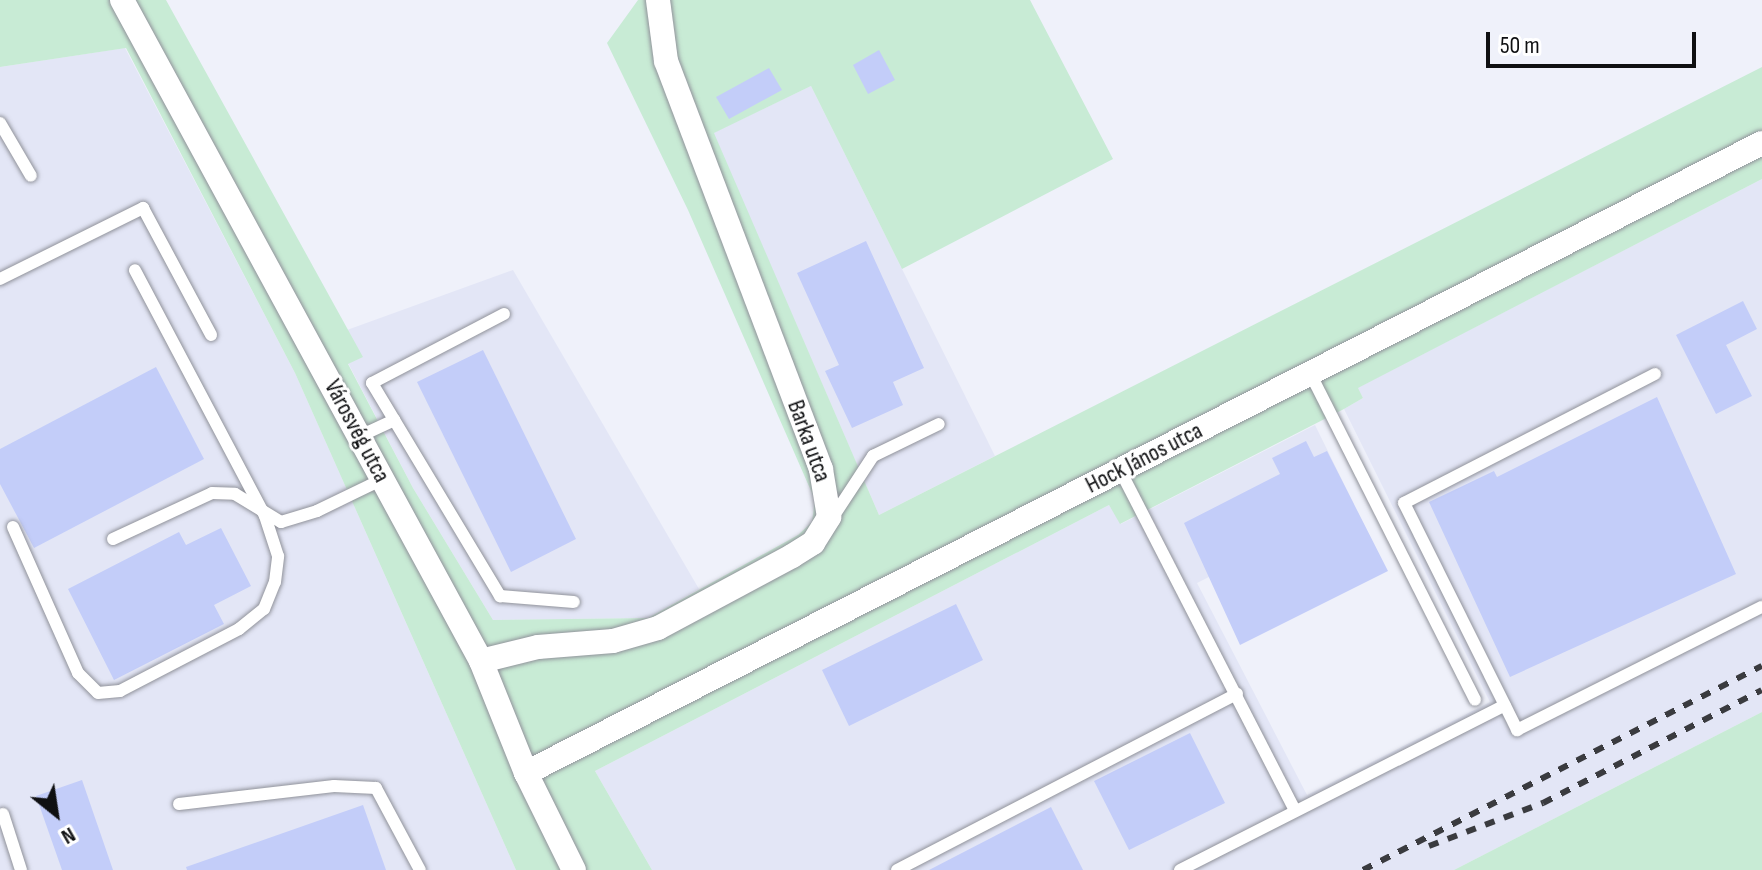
<!DOCTYPE html>
<html>
<head>
<meta charset="utf-8">
<style>
  body { margin:0 }
  #map { position:relative; width:1762px; height:870px; overflow:hidden; background:#eff1fa; font-family:"Sofia Sans Condensed",sans-serif }
  div>[style] { position:absolute }
  .built>* { inset:0; background:#e3e6f6 }
  .green>* { inset:0; background:#c8ebd5 }
  .building>* { inset:0; background:#c3cdf9 }
  .roads { filter:drop-shadow(0 0 2px #90929a) drop-shadow(0 0 2px #90929a) }
  .lane>* { height:12px; margin:-6px; padding:0 6px; transform-origin:6px; border-radius:6px; background:#fff }
  .street>* { height:24px; margin:-12px; padding:0 12px; transform-origin:12px; border-radius:12px; background:#fff }
  .rail>* { height:6px; margin-top:-3px; transform-origin:0; background:repeating-linear-gradient(90deg,#3a3b3f 0 10px,transparent 0 20px) }
  span { translate:-50% -50%; white-space:nowrap; text-align:center; line-height:1.15; -webkit-text-stroke:6px #fff; paint-order:stroke }
  .street-label { font-size:24px; color:#0f1012 }
  .north { position:absolute; left:16px; top:774px; width:80px; height:80px; -webkit-text-stroke:6px #fff; paint-order:stroke; rotate:150deg; font-size:22px; font-weight:700; line-height:32px; text-align:center; color:#0f1012 }
  .north::after { content:''; display:block; margin:auto; width:28px; height:36px; background:#0f1012; clip-path:polygon(50% 0,100% 100%,50% 72%,0 100%) }
  .scale { position:absolute; left:1486px; top:32px; width:210px; height:36px; box-sizing:border-box; border:4px solid #0f1012; border-top:0; padding-left:10px; font-size:24px; line-height:28px; white-space:nowrap; color:#0f1012; -webkit-text-stroke:6px #fff; paint-order:stroke }
</style>
</head>
<body>
<div id="map">
  <div class="built">
    <i style="clip-path:polygon(125px 48px,295px 373px,516px 870px,0 870px,0 67px)"></i>
    <i style="clip-path:polygon(811px 86px,995px 456px,879px 515px,713px 133px)"></i>
    <i style="clip-path:polygon(1762px 179px,1762px 712px,1454px 870px,652px 870px,595px 771px,1109px 505px,1121px 524px,1315px 425px,1354px 504px,1197px 583px,1307px 795px,1490px 702px,1344px 409px,1363px 398px,1357px 388px)"></i>
    <i style="clip-path:polygon(513px 270px,699px 589px,648px 618px,493px 620px,413px 488px,348px 363px,347px 330px)"></i>
  </div>
  <div class="green">
    <i style="clip-path:polygon(0 0,166px 0,363px 357px,348px 364px,413px 488px,493px 620px,648px 618px,798px 535px,812px 522px,815px 500px,688px 210px,607px 43px,638px 0,1030px 0,1113px 159px,902px 269px,811px 86px,714px 133px,879px 515px,1762px 67px,1762px 179px,1358px 388px,1363px 398px,1344px 409px,1120px 524px,1109px 505px,595px 771px,652px 870px,516px 870px,295px 373px,126px 48px,0 67px)"></i>
    <i style="clip-path:polygon(1762px 712px,1762px 870px,1454px 870px)"></i>
  </div>
  <div class="building">
    <i style="clip-path:polygon(879px 50px,895px 80px,868px 94px,853px 65px)"></i>
    <i style="clip-path:polygon(769px 68px,782px 90px,729px 119px,716px 97px)"></i>
    <i style="clip-path:polygon(866px 241px,924px 368px,893px 382px,903px 405px,852px 428px,825px 371px,839px 365px,797px 273px)"></i>
    <i style="clip-path:polygon(1743px 301px,1757px 329px,1726px 345px,1752px 396px,1716px 414px,1676px 335px)"></i>
    <i style="clip-path:polygon(483px 350px,576px 539px,511px 572px,417px 382px)"></i>
    <i style="clip-path:polygon(156px 367px,204px 459px,34px 548px,0 484px,0 449px)"></i>
    <i style="clip-path:polygon(1657px 397px,1736px 574px,1510px 677px,1429px 502px,1494px 471px,1497px 477px)"></i>
    <i style="clip-path:polygon(1306px 441px,1314px 457px,1327px 451px,1388px 571px,1240px 645px,1184px 523px,1280px 474px,1272px 458px)"></i>
    <i style="clip-path:polygon(221px 528px,251px 586px,214px 605px,224px 624px,114px 680px,68px 589px,179px 532px,186px 545px)"></i>
    <i style="clip-path:polygon(956px 604px,983px 660px,849px 726px,822px 670px)"></i>
    <i style="clip-path:polygon(1190px 733px,1225px 803px,1129px 850px,1094px 781px)"></i>
    <i style="clip-path:polygon(82px 780px,113px 870px,62px 870px,36px 796px)"></i>
    <i style="clip-path:polygon(363px 805px,386px 870px,187px 870px,186px 867px)"></i>
    <i style="clip-path:polygon(1051px 807px,1083px 870px,929px 870px)"></i>
  </div>
  <div class="roads">
    <div class="lane">
      <i style="left:0;top:123px;width:61px;rotate:59.7deg"></i>
      <i style="left:0;top:279px;width:160px;rotate:-26.4deg"></i>
      <i style="left:143px;top:208px;width:144px;rotate:61.8deg"></i>
      <i style="left:504px;top:314px;width:149px;rotate:152.4deg"></i>
      <i style="left:372px;top:383px;width:249px;rotate:59deg"></i>
      <i style="left:500px;top:596px;width:74px;rotate:4.6deg"></i>
      <i style="left:1310px;top:373px;width:366px;rotate:63.2deg"></i>
      <i style="left:1655px;top:374px;width:282px;rotate:152.8deg"></i>
      <i style="left:1404px;top:503px;width:254px;rotate:63.5deg"></i>
      <i style="left:1517px;top:730px;width:274px;rotate:-26.7deg"></i>
      <i style="left:360px;top:436px;width:38px;rotate:-25deg"></i>
      <i style="left:1120px;top:470px;width:382px;rotate:62.8deg"></i>
      <i style="left:831px;top:520px;width:77px;rotate:-56.7deg"></i>
      <i style="left:873px;top:456px;width:73px;rotate:-25.9deg"></i>
      <i style="left:13px;top:527px;width:160px;rotate:66deg"></i>
      <i style="left:78px;top:673px;width:28px;rotate:45deg"></i>
      <i style="left:98px;top:693px;width:22px;rotate:-5deg"></i>
      <i style="left:120px;top:691px;width:134px;rotate:-27.5deg"></i>
      <i style="left:239px;top:629px;width:32px;rotate:-39deg"></i>
      <i style="left:264px;top:609px;width:29px;rotate:-68deg"></i>
      <i style="left:275px;top:582px;width:26px;rotate:-83deg"></i>
      <i style="left:278px;top:556px;width:42px;rotate:-108deg"></i>
      <i style="left:265px;top:516px;width:278px;rotate:-117.9deg"></i>
      <i style="left:113px;top:539px;width:109px;rotate:-24.9deg"></i>
      <i style="left:212px;top:493px;width:23px;rotate:2deg"></i>
      <i style="left:235px;top:494px;width:54px;rotate:31.3deg"></i>
      <i style="left:281px;top:522px;width:38px;rotate:-17deg"></i>
      <i style="left:317px;top:511px;width:73px;rotate:-25.9deg"></i>
      <i style="left:179px;top:804px;width:156px;rotate:-6.6deg"></i>
      <i style="left:334px;top:786px;width:42px;rotate:2.7deg"></i>
      <i style="left:376px;top:788px;width:93px;rotate:61.8deg"></i>
      <i style="left:3px;top:814px;width:59px;rotate:72.2deg"></i>
      <i style="left:897px;top:870px;width:383px;rotate:-27.4deg"></i>
      <i style="left:1180px;top:870px;width:364px;rotate:-26.9deg"></i>
    </div>
    <div class="street">
      <i style="left:122px;top:0;width:752px;rotate:61.49deg"></i>
      <i style="left:481px;top:661px;width:121px;rotate:68.1deg"></i>
      <i style="left:526px;top:773px;width:108px;rotate:63.7deg"></i>
      <i style="left:481px;top:661px;width:59px;rotate:-13.8deg"></i>
      <i style="left:538px;top:647px;width:75px;rotate:-4.6deg"></i>
      <i style="left:613px;top:641px;width:47px;rotate:-16.1deg"></i>
      <i style="left:658px;top:628px;width:152px;rotate:-28.2deg"></i>
      <i style="left:792px;top:556px;width:25px;rotate:-32deg"></i>
      <i style="left:813px;top:543px;width:31px;rotate:-58deg"></i>
      <i style="left:829px;top:517px;width:49px;rotate:-99.5deg"></i>
      <i style="left:821px;top:469px;width:436px;rotate:-110.8deg"></i>
      <i style="left:666px;top:61px;width:62px;rotate:-97.5deg"></i>
      <i style="left:526px;top:773px;width:1387px;rotate:-27.01deg"></i>
    </div>
  </div>
  <div class="rail">
    <i style="left:1429px;top:846px;width:122px;rotate:-20.7deg"></i>
    <i style="left:1543px;top:803px;width:246px;rotate:-27.3deg"></i>
    <i style="left:1363px;top:870px;width:448px;rotate:-27.1deg"></i>
  </div>
  <div class="street-label">
    <span style="left:357px;top:431px;rotate:62deg">Városvég utca</span>
    <span style="left:809px;top:441px;rotate:70deg">Barka utca</span>
    <span style="left:1144px;top:458px;rotate:-27deg">Hock János utca</span>
  </div>
  <div class="north">N</div>
  <div class="scale">50 m</div>
</div>
</body>
</html>
